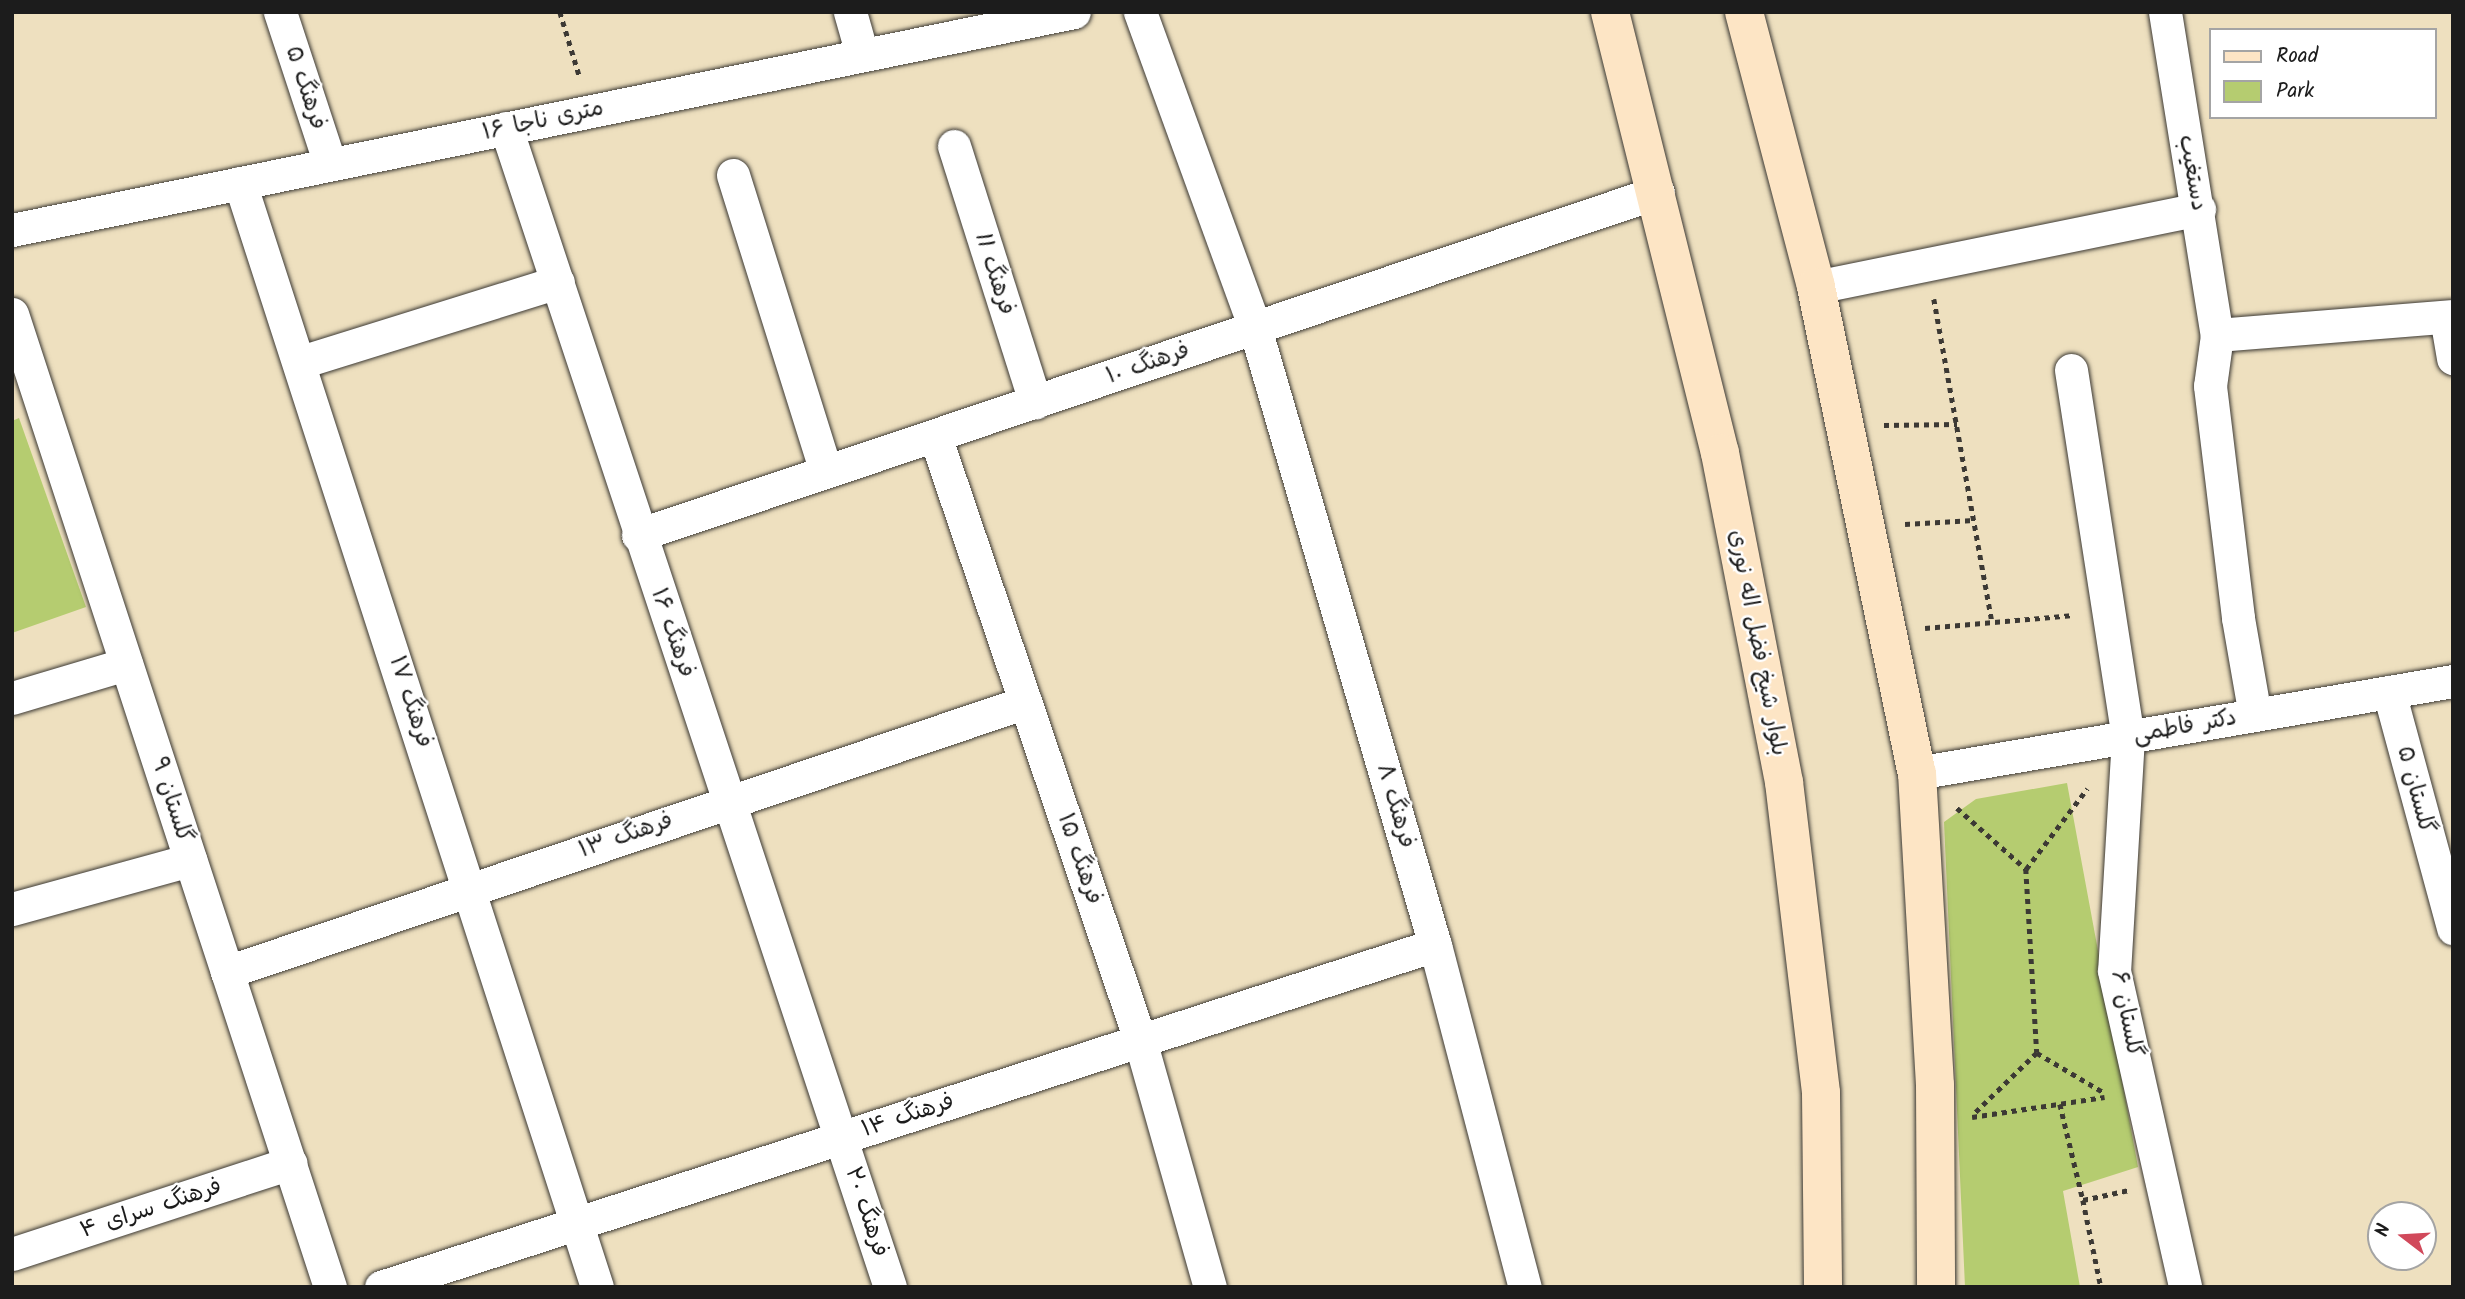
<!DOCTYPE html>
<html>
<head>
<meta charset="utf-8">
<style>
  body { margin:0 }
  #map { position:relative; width:2465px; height:1299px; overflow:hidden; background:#eee0bf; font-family:Kalam,"Playpen Sans Arabic",sans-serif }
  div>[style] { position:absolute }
  .green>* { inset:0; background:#b5cc70 }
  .path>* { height:4.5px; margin-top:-2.25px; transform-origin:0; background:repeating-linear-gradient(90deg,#3c3934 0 5px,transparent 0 10px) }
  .roads { filter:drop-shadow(0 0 2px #3c3934) drop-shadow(0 0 2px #3c3934) }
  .street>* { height:33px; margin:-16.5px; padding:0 16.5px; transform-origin:16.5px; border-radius:16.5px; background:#fff }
  .secondary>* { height:38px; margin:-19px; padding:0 19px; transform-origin:19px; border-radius:19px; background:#fde5c5 }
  span { translate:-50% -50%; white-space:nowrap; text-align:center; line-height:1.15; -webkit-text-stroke:5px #fff; paint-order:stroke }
  .street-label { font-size:23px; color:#1c1c1c }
  .frame { position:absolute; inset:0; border:14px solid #1c1c1c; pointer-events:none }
  .legend { position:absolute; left:2209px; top:28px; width:228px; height:91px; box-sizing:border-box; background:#fff; border:2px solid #a4a4a4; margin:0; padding:9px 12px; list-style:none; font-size:21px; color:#1c1c1c }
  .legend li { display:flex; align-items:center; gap:14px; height:35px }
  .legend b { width:35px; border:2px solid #a4a4a4 }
  .north { position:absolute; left:2367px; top:1201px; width:70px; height:70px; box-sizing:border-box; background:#fff; border:2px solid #a4a4a4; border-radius:50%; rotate:287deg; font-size:19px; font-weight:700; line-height:28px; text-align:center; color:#1c1c1c }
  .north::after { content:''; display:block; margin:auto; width:24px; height:32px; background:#d1495b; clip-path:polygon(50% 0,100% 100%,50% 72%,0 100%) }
</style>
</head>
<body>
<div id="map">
  <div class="green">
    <i style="clip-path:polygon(19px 418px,86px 607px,12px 633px,12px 421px)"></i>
    <i style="clip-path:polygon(2067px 783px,2138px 1167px,2063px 1191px,2080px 1287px,1965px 1287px,1944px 822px,1976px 799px)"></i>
  </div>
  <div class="path">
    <i style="left:560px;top:12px;width:69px;rotate:73.1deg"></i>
    <i style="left:1934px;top:299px;width:328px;rotate:79.8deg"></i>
    <i style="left:1884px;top:425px;width:73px;rotate:-0.8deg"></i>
    <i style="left:1905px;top:524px;width:69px;rotate:-3.3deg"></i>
    <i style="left:1925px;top:628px;width:149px;rotate:-5deg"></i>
    <i style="left:1957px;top:808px;width:92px;rotate:41.5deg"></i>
    <i style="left:2026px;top:869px;width:184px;rotate:86.6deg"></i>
    <i style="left:2037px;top:1053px;width:89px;rotate:135.9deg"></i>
    <i style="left:2026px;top:869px;width:101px;rotate:-52.7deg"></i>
    <i style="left:2037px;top:1053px;width:77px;rotate:30.6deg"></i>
    <i style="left:2060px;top:1104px;width:99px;rotate:76.5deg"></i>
    <i style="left:2083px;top:1200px;width:47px;rotate:-12.3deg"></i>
    <i style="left:1972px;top:1117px;width:134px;rotate:-8.6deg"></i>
    <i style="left:2083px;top:1200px;width:89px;rotate:78.3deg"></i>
  </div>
  <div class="roads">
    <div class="street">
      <i style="left:280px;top:12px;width:160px;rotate:71.8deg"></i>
      <i style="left:850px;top:12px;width:44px;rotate:74.1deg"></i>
      <i style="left:1140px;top:12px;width:336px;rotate:70deg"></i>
      <i style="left:1255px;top:328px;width:643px;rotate:73.74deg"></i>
      <i style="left:1435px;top:945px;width:354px;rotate:75.3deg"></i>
      <i style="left:2165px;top:12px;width:327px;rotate:80.9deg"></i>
      <i style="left:2217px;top:335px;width:51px;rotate:97.8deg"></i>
      <i style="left:2210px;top:386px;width:234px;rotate:83.1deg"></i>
      <i style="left:2238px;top:618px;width:98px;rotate:80.1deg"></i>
      <i style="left:506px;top:128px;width:1221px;rotate:71.67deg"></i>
      <i style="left:954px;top:146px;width:269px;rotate:72.4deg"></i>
      <i style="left:733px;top:175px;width:310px;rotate:72.6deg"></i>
      <i style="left:240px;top:183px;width:1160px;rotate:72.08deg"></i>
      <i style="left:12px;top:230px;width:1084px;rotate:-11.6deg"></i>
      <i style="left:1816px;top:287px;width:391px;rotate:-11.5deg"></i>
      <i style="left:12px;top:314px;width:1024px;rotate:71.9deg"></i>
      <i style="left:2446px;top:317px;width:42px;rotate:80.3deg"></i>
      <i style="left:2217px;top:335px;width:237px;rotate:-4.6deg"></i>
      <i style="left:301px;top:362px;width:269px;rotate:-17.3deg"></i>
      <i style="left:2071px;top:370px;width:371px;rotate:81.2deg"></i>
      <i style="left:2128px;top:737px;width:234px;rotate:93.4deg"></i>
      <i style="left:2114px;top:971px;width:324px;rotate:77.3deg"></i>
      <i style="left:935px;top:436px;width:638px;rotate:71.25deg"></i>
      <i style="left:1140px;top:1040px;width:257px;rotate:74.2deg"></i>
      <i style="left:638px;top:535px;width:1076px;rotate:-18.59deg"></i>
      <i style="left:2389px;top:692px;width:245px;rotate:74.8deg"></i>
      <i style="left:12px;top:698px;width:119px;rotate:-16.6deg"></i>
      <i style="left:1917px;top:773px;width:544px;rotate:-9.74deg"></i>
      <i style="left:12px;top:909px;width:185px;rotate:-15.4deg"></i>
      <i style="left:227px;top:972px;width:843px;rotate:-18.67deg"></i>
      <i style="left:12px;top:1254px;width:293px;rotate:-18.1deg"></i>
      <i style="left:381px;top:1287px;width:1108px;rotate:-17.98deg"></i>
    </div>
    <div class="secondary">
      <i style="left:1610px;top:12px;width:455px;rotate:76deg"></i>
      <i style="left:1720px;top:453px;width:335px;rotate:79deg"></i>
      <i style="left:1784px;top:782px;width:313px;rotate:83.2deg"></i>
      <i style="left:1821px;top:1093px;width:194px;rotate:89.4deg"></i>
      <i style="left:1744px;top:12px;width:284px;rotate:75.3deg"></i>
      <i style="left:1816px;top:287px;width:496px;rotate:78.3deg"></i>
      <i style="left:1917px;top:773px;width:313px;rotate:86.7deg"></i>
      <i style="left:1935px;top:1085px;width:202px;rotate:89.7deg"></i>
    </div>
  </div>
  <div class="street-label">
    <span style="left:305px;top:88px;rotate:72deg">فرهنگ ۵</span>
    <span style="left:543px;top:121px;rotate:-12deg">۱۶ متری ناجا</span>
    <span style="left:2192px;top:173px;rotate:80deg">دستغیب</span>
    <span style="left:994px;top:274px;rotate:72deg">فرهنگ 11</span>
    <span style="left:1148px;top:364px;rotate:-19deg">فرهنگ ۱۰</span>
    <span style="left:672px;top:633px;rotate:71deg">فرهنگ ۱۶</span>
    <span style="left:1757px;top:643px;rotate:79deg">بلوار شیخ فضل اله نوری</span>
    <span style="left:410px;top:702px;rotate:72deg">فرهنگ ۱۷</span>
    <span style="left:2185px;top:727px;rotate:-10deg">دکتر فاطمی</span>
    <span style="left:2415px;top:790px;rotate:75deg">گلستان ۵</span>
    <span style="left:171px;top:800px;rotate:72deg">گلستان ۹</span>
    <span style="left:1395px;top:806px;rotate:74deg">فرهنگ ۸</span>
    <span style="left:626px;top:836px;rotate:-19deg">فرهنگ ۱۳</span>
    <span style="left:1079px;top:859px;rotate:71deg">فرهنگ ۱۵</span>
    <span style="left:2126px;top:1014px;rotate:79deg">گلستان ۶</span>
    <span style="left:908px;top:1116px;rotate:-18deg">فرهنگ ۱۴</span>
    <span style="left:151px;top:1209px;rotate:-18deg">فرهنگ سرای ۴</span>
    <span style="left:866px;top:1212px;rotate:72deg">فرهنگ ۲۰</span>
  </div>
  <div class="frame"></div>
  <ul class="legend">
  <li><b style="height:9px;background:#fde5c5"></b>Road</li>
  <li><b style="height:19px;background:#b5cc70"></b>Park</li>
  </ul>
  <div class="north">N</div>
</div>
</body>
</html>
